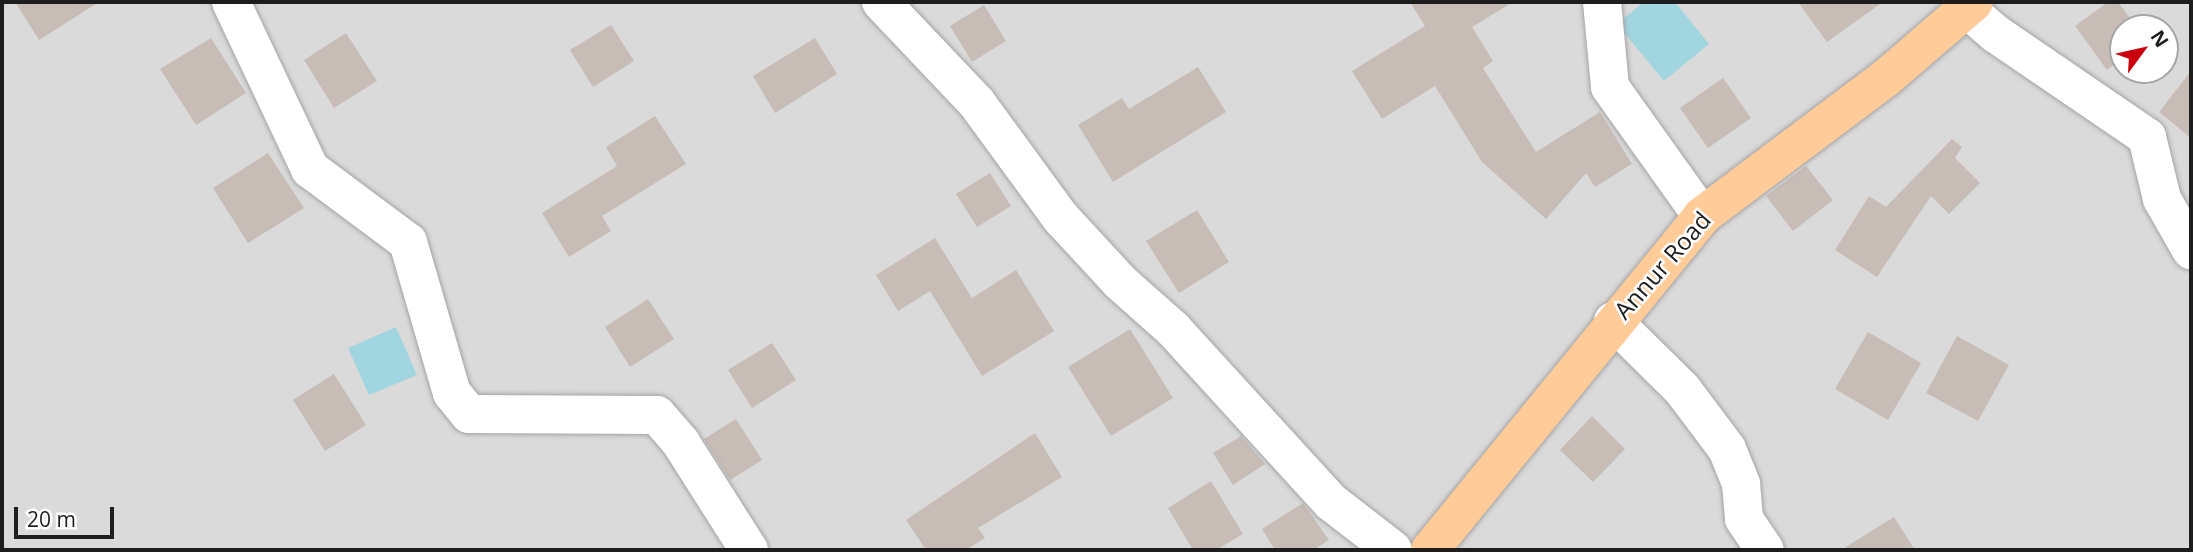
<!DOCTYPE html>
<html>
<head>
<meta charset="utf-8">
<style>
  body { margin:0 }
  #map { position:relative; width:2193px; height:552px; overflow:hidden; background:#efeae3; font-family:"Open Sans",sans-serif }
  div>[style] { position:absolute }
  .residential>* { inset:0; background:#dbdada }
  .water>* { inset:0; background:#a1d5df }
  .building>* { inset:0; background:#c7bcb6 }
  .roads { filter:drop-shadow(0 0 2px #a4a4a4) drop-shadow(0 0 2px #a4a4a4) }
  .minor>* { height:38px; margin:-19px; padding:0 19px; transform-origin:19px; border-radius:19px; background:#fff }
  .major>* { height:38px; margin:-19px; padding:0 19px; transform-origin:19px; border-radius:19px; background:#ffcb98 }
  span { translate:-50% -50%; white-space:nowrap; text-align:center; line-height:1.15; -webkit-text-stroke:5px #fff; paint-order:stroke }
  .street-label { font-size:24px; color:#1d1d1d }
  .frame { position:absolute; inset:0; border:4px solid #1d1d1d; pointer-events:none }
  .north { position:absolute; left:2109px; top:14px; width:70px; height:70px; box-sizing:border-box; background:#fff; border:2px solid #a5a5a5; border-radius:50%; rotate:57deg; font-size:19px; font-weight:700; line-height:28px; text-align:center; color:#1d1d1d }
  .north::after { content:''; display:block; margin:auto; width:24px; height:32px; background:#cb000f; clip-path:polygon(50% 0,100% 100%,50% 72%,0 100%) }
  .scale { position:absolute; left:14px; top:507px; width:100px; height:32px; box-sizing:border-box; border:4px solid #1d1d1d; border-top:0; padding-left:9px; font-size:21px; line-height:24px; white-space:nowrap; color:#1d1d1d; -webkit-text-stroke:5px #fff; paint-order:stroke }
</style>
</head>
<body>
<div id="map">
  <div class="residential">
    <i style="clip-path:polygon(evenodd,2px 2px,2191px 2px,2191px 550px,2px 550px,2px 2px,2123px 28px,2165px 28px,2165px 70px,2123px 70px,2123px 28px)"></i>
  </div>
  <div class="water">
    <i style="clip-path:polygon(1644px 2px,1675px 2px,1709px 44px,1664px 81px,1617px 24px)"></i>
    <i style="clip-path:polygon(396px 327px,417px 375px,369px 395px,348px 348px)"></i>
  </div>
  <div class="building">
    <i style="clip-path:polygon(15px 2px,99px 2px,39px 40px)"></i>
    <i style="clip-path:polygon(1410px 2px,1513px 2px,1472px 27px,1493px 61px,1483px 68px,1536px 152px,1600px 112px,1632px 164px,1595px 187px,1586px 173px,1546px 219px,1482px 162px,1435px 86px,1382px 119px,1352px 71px,1425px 26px)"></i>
    <i style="clip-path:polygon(1798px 2px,1883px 2px,1827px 42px)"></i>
    <i style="clip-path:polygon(2108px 2px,2118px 2px,2137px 28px,2123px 28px,2123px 58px,2107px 70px,2075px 26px)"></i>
    <i style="clip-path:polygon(984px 5px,1006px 41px,972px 62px,950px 26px)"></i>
    <i style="clip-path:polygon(611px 25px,634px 61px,593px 87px,570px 50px)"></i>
    <i style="clip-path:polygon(346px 33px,377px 81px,334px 108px,304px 60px)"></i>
    <i style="clip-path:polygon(211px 38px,246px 93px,196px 125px,160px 69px)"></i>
    <i style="clip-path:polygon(815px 38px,837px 74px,775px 113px,753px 76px)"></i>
    <i style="clip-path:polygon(1198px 67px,1226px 112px,1113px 182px,1078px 125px,1122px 98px,1129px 109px)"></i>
    <i style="clip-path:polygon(2191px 71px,2191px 138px,2159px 112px)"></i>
    <i style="clip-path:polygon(1723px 78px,1751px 118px,1708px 148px,1680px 108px)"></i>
    <i style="clip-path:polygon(655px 116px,686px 164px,602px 216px,611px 231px,569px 257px,542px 213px,617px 166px,606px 147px)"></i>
    <i style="clip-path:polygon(1952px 139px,1962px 147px,1955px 158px,1980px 183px,1949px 214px,1931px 196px,1877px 277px,1835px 250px,1869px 196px,1886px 207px)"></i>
    <i style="clip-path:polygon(268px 153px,304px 208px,248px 243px,213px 188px)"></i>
    <i style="clip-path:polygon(1806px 166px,1833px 200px,1793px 231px,1766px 196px)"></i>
    <i style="clip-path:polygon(990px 173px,1011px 206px,977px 227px,956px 194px)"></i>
    <i style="clip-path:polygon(1197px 210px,1229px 262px,1179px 293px,1146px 241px)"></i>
    <i style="clip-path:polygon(935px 238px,972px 298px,1016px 270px,1054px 331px,982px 376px,930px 291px,898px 311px,876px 275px)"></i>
    <i style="clip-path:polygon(648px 299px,674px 339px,630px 367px,605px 327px)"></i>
    <i style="clip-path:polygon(1130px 329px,1173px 398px,1111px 436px,1068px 367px)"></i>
    <i style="clip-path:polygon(1868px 332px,1921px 363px,1888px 420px,1835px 389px)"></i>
    <i style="clip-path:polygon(1957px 336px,2009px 365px,1978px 421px,1926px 393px)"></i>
    <i style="clip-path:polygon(772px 343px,796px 380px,752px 408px,728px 370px)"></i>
    <i style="clip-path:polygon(334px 374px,366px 425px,325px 451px,293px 400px)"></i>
    <i style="clip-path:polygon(1592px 416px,1625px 449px,1593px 482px,1560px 450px)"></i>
    <i style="clip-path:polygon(736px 419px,762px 460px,730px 480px,704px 439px)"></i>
    <i style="clip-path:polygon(1035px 433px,1062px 477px,978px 528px,985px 538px,966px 550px,926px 550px,906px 520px)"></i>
    <i style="clip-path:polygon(1241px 436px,1265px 464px,1233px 485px,1213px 453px)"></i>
    <i style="clip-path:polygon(1211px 481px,1243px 534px,1216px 550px,1193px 550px,1168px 508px)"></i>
    <i style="clip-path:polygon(1303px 503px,1329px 540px,1313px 550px,1275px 550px,1262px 529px)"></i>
    <i style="clip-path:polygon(1894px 517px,1915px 550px,1841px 550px)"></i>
  </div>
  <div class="roads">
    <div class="minor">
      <i style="left:231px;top:2px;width:185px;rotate:64.7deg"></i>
      <i style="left:310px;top:169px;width:122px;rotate:36.7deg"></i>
      <i style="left:408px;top:242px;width:157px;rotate:73.8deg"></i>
      <i style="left:452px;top:393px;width:27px;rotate:51deg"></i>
      <i style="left:469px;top:414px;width:188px;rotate:0.3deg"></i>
      <i style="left:657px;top:415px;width:37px;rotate:49deg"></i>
      <i style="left:681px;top:443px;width:127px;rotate:57.6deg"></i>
      <i style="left:881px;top:2px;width:138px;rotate:46.5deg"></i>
      <i style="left:976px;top:102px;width:144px;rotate:53.8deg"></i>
      <i style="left:1061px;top:218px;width:87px;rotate:47.3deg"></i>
      <i style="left:1120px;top:282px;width:71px;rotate:41.6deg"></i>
      <i style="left:1173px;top:329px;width:234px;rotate:47.6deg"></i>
      <i style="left:1331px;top:502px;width:78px;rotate:37.7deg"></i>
      <i style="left:1602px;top:2px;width:85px;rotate:84.6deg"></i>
      <i style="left:1610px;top:87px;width:158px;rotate:54.5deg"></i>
      <i style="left:1967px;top:9px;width:38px;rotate:41deg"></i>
      <i style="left:1996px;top:34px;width:183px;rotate:34.3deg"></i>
      <i style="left:2147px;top:137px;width:64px;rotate:76.4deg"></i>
      <i style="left:2162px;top:199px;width:59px;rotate:60.4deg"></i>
      <i style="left:1613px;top:321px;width:97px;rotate:44.6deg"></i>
      <i style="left:1682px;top:389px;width:75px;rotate:53.1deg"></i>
      <i style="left:1727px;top:449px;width:38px;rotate:68deg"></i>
      <i style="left:1741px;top:484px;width:35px;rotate:85deg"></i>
      <i style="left:1744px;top:519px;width:37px;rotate:56deg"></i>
    </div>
    <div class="major">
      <i style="left:1430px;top:550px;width:431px;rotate:-50.8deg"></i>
      <i style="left:1702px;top:216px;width:230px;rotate:-36.9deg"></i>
      <i style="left:1886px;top:78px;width:116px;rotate:-40.8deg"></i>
    </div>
  </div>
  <div class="street-label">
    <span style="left:1662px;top:265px;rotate:-49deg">Annur Road</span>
  </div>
  <div class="frame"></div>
  <div class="north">N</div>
  <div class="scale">20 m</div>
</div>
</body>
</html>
